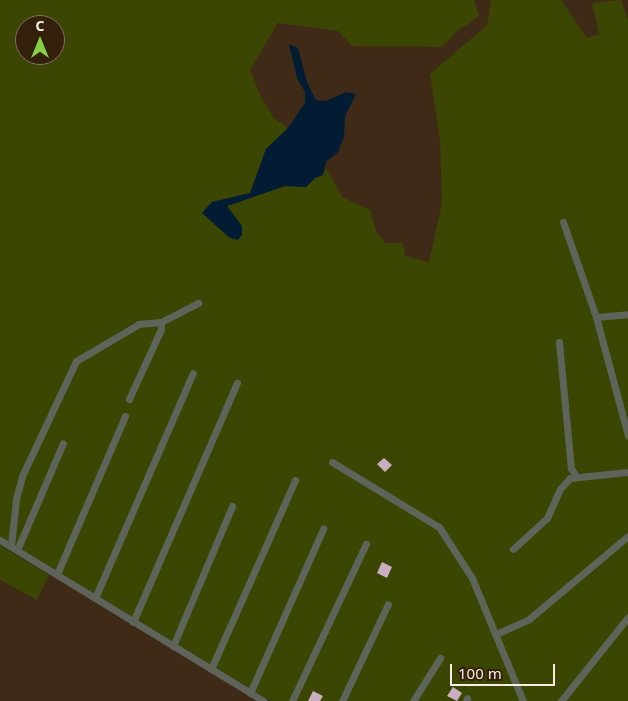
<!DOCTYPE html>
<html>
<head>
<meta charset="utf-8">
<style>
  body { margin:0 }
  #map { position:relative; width:628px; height:701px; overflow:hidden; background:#3e2a16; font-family:"Noto Sans",sans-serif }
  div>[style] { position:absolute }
  .green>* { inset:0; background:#3a4602 }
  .water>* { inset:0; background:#021d33 }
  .building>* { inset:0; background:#caadc1 }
  .street>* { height:7px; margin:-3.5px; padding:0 3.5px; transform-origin:3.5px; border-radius:3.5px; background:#5e6459 }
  span { translate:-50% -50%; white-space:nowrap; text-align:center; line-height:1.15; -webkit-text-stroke:5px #34210c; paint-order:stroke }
  .north { position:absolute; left:15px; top:15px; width:50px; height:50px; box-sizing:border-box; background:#34210c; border:1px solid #837261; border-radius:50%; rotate:0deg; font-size:14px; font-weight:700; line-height:20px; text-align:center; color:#f9ece0 }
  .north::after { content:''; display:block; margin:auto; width:18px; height:22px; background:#88cf49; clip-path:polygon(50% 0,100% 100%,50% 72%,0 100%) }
  .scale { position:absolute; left:450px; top:664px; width:105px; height:22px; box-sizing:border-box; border:2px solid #f9ece0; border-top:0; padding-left:6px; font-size:15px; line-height:18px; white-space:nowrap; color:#f9ece0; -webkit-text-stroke:4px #34210c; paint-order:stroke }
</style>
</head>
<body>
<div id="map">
  <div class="green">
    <i style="clip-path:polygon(evenodd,0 0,474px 0,479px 16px,457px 31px,442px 47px,352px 46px,338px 31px,278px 23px,250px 70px,261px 97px,274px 118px,288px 128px,266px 149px,250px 193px,212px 202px,203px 213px,230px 238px,236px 221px,227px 206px,285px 186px,306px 187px,315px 178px,323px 175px,326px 168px,342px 197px,370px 210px,376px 231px,385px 243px,403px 243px,405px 256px,429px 262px,442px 203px,440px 142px,430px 74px,487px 25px,491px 0,561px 0,587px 38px,599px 34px,592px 3px,621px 0,628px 20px,628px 701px,271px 701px,0 536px,0 0,25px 25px,55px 25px,55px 55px,25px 55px,25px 25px)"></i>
    <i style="clip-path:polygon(0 545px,49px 575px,37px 600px,0 580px)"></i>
  </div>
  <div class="water">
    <i style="clip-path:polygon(289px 44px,298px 48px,307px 82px,316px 100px,326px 101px,346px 92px,356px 94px,345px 116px,344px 137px,338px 152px,326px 162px,323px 175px,315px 178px,306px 187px,285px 186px,227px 206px,242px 226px,242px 235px,238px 240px,230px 238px,202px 213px,212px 202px,250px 193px,266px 149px,288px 128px,305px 103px,305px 92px,297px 78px)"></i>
  </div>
  <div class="building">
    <i style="clip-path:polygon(384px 458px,392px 465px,385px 472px,377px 464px)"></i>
    <i style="clip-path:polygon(382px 562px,392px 567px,387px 578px,377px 573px)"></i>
    <i style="clip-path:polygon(453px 687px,462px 693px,457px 701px,447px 696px)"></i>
    <i style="clip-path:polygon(313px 691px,323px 696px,320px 701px,308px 701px)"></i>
  </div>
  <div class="street">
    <i style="left:563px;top:222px;width:101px;rotate:70.8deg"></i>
    <i style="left:596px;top:317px;width:123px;rotate:74.9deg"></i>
    <i style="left:596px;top:317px;width:32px;rotate:-5deg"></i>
    <i style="left:559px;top:342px;width:127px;rotate:84.6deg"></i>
    <i style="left:571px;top:468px;width:9px;rotate:58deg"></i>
    <i style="left:129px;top:399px;width:77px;rotate:-65.4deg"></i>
    <i style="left:161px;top:329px;width:7px;rotate:-90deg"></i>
    <i style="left:332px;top:462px;width:125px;rotate:31.3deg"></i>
    <i style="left:439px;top:527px;width:61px;rotate:57.1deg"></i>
    <i style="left:472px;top:578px;width:133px;rotate:67.5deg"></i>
    <i style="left:0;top:540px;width:309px;rotate:31.4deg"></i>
    <i style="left:11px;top:546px;width:47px;rotate:-83.9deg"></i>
    <i style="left:16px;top:499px;width:24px;rotate:-75deg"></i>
    <i style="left:22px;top:476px;width:127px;rotate:-64.8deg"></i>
    <i style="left:76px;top:361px;width:73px;rotate:-30.4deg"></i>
    <i style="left:139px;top:324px;width:22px;rotate:-5deg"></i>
    <i style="left:161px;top:322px;width:42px;rotate:-27.2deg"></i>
    <i style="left:513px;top:549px;width:46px;rotate:-42.4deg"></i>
    <i style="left:547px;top:518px;width:32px;rotate:-66deg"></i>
    <i style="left:560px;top:489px;width:15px;rotate:-48deg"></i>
    <i style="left:570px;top:478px;width:58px;rotate:-5.9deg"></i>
    <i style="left:17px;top:550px;width:116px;rotate:-66.7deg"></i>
    <i style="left:57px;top:574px;width:172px;rotate:-66.7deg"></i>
    <i style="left:95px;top:598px;width:245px;rotate:-66.5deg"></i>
    <i style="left:133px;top:622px;width:261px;rotate:-66.5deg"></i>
    <i style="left:496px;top:634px;width:36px;rotate:-24deg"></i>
    <i style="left:529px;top:619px;width:129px;rotate:-40deg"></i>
    <i style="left:173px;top:646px;width:152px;rotate:-67.1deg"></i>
    <i style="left:211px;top:669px;width:207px;rotate:-66deg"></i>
    <i style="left:250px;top:693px;width:180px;rotate:-66deg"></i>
    <i style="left:292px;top:701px;width:174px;rotate:-64.8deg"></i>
    <i style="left:342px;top:701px;width:107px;rotate:-64.6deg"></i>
    <i style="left:413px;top:701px;width:51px;rotate:-57.9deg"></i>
    <i style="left:466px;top:701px;width:3px;rotate:-72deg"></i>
    <i style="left:561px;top:701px;width:107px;rotate:-51.4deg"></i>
  </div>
  <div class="north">С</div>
  <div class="scale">100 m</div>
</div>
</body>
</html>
